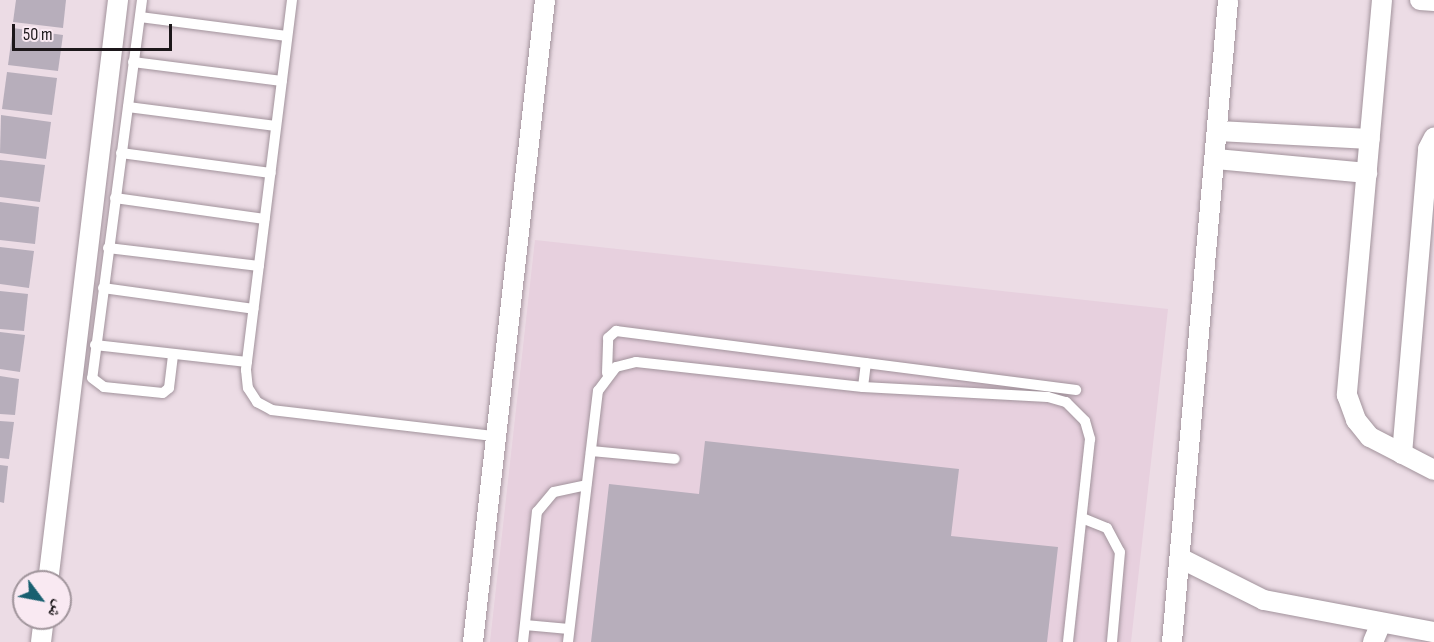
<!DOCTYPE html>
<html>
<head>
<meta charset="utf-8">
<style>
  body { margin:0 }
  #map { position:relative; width:1434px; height:642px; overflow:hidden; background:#ecdce5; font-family:"Sofia Sans Condensed","Noto Naskh Arabic",sans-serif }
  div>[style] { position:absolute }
  .built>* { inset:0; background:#e7d0de }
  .building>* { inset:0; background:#b7aebb }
  .roads { filter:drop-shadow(0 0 2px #a2939c) drop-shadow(0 0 2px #a2939c) }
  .lane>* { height:10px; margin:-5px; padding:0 5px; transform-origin:5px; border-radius:5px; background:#fff }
  .street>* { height:20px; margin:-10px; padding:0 10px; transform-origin:10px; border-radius:10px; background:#fff }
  span { translate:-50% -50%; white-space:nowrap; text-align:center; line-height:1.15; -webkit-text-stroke:4.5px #f9e9f2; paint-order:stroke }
  .north { position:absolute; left:12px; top:570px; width:60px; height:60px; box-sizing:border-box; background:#f9e9f2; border:2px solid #a1959c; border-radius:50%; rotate:122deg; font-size:16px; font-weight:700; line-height:24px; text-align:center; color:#1c171a }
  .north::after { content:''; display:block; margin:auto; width:21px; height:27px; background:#185f70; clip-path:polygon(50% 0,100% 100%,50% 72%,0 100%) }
  .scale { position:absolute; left:12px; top:24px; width:160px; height:27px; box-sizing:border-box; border:3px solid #1c171a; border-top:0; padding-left:8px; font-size:18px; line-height:21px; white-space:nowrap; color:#1c171a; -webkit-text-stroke:4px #f9e9f2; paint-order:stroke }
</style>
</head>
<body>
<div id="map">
  <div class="built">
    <i style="clip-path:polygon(535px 240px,1168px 309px,1131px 642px,490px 642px)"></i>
  </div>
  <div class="building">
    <i style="clip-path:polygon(16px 0,66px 0,63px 28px,13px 22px)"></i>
    <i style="clip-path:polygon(13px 28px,63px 35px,58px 71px,8px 65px)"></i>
    <i style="clip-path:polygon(7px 72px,57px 78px,52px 115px,2px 109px)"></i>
    <i style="clip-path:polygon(1px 115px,51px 122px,46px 159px,0 153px)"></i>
    <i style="clip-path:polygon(0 160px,45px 165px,40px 202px,0 197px)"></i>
    <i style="clip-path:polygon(0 202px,39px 207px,35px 244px,0 240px)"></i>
    <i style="clip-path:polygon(0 247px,34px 251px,29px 288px,0 284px)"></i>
    <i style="clip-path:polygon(0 291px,28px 294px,24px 331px,0 329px)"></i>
    <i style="clip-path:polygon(0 332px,25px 335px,20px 372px,0 369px)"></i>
    <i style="clip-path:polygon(0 376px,19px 379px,15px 415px,0 414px)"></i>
    <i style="clip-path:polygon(0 421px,14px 422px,9px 459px,0 458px)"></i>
    <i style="clip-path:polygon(705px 441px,959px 469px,951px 536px,1058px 547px,1047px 642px,591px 642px,609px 484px,699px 494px)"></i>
    <i style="clip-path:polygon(0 465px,8px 466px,4px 503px,0 502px)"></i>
  </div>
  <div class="roads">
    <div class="lane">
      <i style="left:142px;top:0;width:381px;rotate:97.5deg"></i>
      <i style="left:92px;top:378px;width:15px;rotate:37deg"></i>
      <i style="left:104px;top:387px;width:59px;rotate:5.8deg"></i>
      <i style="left:163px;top:393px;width:8px;rotate:-40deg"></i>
      <i style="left:169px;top:388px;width:34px;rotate:-83deg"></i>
      <i style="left:292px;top:0;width:373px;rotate:97.1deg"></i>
      <i style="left:246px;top:370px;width:18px;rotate:84deg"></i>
      <i style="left:248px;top:388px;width:17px;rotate:57deg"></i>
      <i style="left:257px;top:402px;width:17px;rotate:28deg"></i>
      <i style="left:272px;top:410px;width:224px;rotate:6.7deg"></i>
      <i style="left:140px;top:17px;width:148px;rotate:7.4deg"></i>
      <i style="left:133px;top:62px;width:150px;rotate:7.3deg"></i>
      <i style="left:128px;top:107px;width:149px;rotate:7.3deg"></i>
      <i style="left:121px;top:153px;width:151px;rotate:7.6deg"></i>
      <i style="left:115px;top:198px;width:151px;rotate:8deg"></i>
      <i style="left:108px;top:248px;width:152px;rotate:6.8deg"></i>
      <i style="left:103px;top:288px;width:152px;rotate:7.9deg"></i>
      <i style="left:95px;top:345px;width:153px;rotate:6.4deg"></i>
      <i style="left:607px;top:373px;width:35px;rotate:-88deg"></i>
      <i style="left:608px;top:338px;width:11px;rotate:-41deg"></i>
      <i style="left:616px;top:331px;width:464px;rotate:7.3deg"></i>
      <i style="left:863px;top:387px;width:24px;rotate:-83deg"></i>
      <i style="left:591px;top:451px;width:84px;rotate:5.4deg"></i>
      <i style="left:1082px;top:518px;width:27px;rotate:22deg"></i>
      <i style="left:1107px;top:528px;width:27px;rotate:62deg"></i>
      <i style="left:1120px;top:552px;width:90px;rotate:95.1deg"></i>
      <i style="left:525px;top:625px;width:44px;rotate:5.2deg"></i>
      <i style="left:523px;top:642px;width:131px;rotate:-83.9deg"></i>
      <i style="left:537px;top:512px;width:26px;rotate:-50deg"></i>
      <i style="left:554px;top:492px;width:33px;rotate:-12deg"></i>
      <i style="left:568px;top:642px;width:253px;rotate:-83.2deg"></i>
      <i style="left:598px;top:391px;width:30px;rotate:-53deg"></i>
      <i style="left:616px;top:367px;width:21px;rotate:-14deg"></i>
      <i style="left:636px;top:362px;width:228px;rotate:6.3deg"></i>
      <i style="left:863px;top:387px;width:185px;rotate:3.1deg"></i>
      <i style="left:1048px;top:397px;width:19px;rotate:16deg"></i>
      <i style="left:1066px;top:402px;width:27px;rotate:45deg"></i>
      <i style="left:1085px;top:421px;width:19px;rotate:74deg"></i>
      <i style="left:1090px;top:439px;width:204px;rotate:96.2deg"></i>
    </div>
    <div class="street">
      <i style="left:1382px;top:0;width:397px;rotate:95.1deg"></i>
      <i style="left:1347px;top:395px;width:27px;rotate:70deg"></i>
      <i style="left:1356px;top:420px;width:22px;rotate:51deg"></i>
      <i style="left:1370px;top:437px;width:72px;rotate:27.3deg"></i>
      <i style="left:1420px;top:0;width:14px;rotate:4deg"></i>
      <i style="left:1218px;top:131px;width:152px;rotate:3deg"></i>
      <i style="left:1216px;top:159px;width:152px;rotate:5.3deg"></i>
      <i style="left:1402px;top:454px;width:306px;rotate:-85.1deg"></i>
      <i style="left:1428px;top:149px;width:13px;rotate:-63deg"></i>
      <i style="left:1180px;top:558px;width:94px;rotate:26.6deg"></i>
      <i style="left:1264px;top:600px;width:173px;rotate:10.7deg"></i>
      <i style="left:48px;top:582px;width:586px;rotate:-83.14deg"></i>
      <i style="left:41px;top:642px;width:24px;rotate:-83deg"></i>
      <i style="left:473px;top:642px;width:646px;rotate:-83.6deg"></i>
      <i style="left:1172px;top:642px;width:644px;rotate:-85.01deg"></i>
      <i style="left:1373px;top:642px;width:21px;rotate:-67deg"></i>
    </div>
  </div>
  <div class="north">ش</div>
  <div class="scale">50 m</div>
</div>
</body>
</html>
